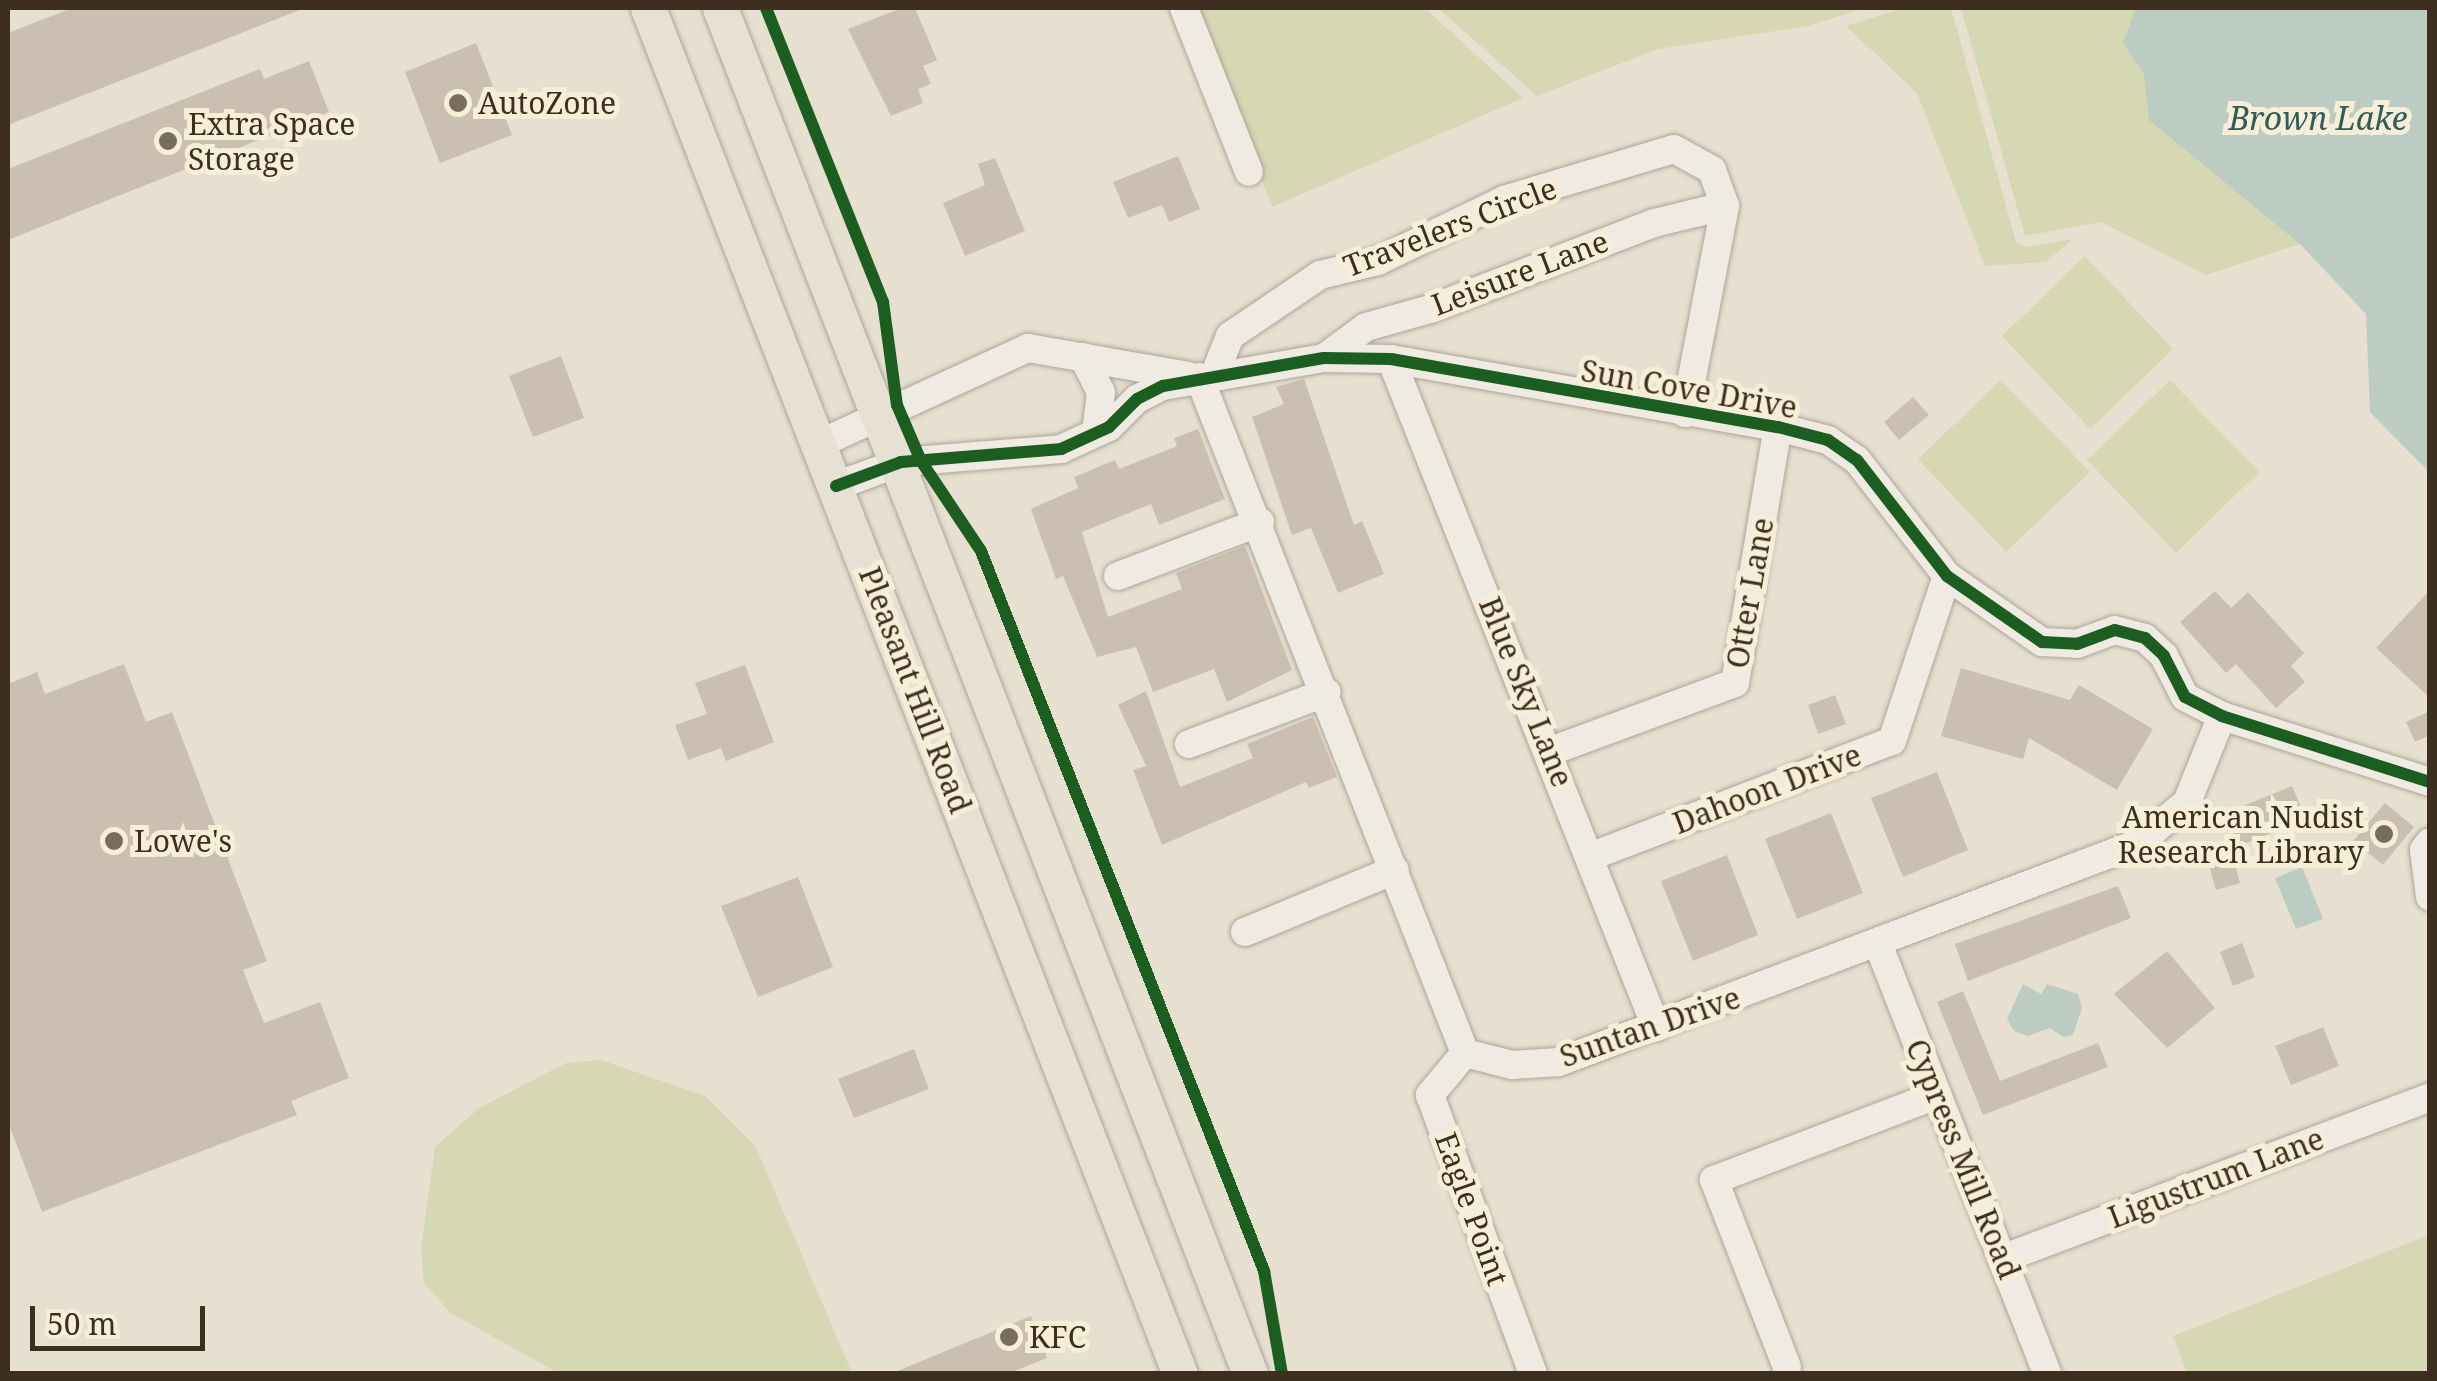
<!DOCTYPE html>
<html>
<head>
<meta charset="utf-8">
<style>
  body { margin:0 }
  #map { position:relative; width:2437px; height:1381px; overflow:hidden; background:#e7e0d1; font-family:"Noto Serif",serif }
  div>[style] { position:absolute }
  .green>* { inset:0; background:#d6d7b3 }
  .water>* { inset:0; background:#bcccc2 }
  .building>* { inset:0; background:#cbbfb2 }
  .roads { filter:drop-shadow(0 0 2px #ada599) drop-shadow(0 0 2px #ada599) }
  .minor>* { height:28px; margin:-14px; padding:0 14px; transform-origin:14px; border-radius:14px; background:#efebe3 }
  .major>* { height:35px; margin:-17.5px; padding:0 17.5px; transform-origin:17.5px; border-radius:17.5px; background:#e6e1d4 }
  .cycleway>* { height:12px; margin:-6px; padding:0 6px; transform-origin:6px; border-radius:6px; background:#1b5e20 }
  .dots>* { width:28px; height:28px; translate:-50% -50%; box-sizing:border-box; border:5px solid #f7eed8; border-radius:50% }
  span { translate:-50% -50%; white-space:nowrap; text-align:center; line-height:1.15; -webkit-text-stroke:10px #f7eed8; paint-order:stroke }
  .poi-label { font-size:30px; color:#3d2e20 }
  .left { translate:0 -50%; text-align:left }
  .right { translate:-100% -50%; text-align:right }
  .street-label { font-size:30px; color:#3d2e20 }
  .water-label { font-size:32px; color:#2f5d5a; font-style:italic }
  .frame { position:absolute; inset:0; border:10px solid #3d2e20; pointer-events:none }
  .scale { position:absolute; left:30px; top:1306px; width:175px; height:45px; box-sizing:border-box; border:5px solid #3d2e20; border-top:0; padding-left:12px; font-size:30px; line-height:35px; white-space:nowrap; color:#3d2e20; -webkit-text-stroke:8px #f7eed8; paint-order:stroke }
</style>
</head>
<body>
<div id="map">
  <div class="green">
    <i style="clip-path:polygon(1197px 8px,1425px 8px,1523px 98px,1272px 207px)"></i>
    <i style="clip-path:polygon(1438px 8px,1865px 8px,1808px 26px,1658px 49px,1537px 96px)"></i>
    <i style="clip-path:polygon(1903px 8px,1951px 8px,2016px 242px,2027px 247px,2073px 239px,2046px 262px,1985px 266px,1917px 93px,1846px 26px)"></i>
    <i style="clip-path:polygon(1961px 8px,2410px 8px,2300px 244px,2206px 275px,2101px 222px,2025px 236px)"></i>
    <i style="clip-path:polygon(2085px 256px,2173px 349px,2090px 429px,2002px 336px)"></i>
    <i style="clip-path:polygon(2001px 380px,2090px 472px,2006px 552px,1918px 459px)"></i>
    <i style="clip-path:polygon(2170px 380px,2259px 472px,2176px 553px,2087px 460px)"></i>
    <i style="clip-path:polygon(601px 1060px,705px 1096px,756px 1147px,852px 1373px,558px 1373px,452px 1314px,424px 1284px,421px 1249px,435px 1147px,479px 1108px,566px 1063px)"></i>
    <i style="clip-path:polygon(2429px 1235px,2429px 1373px,2187px 1373px,2173px 1336px)"></i>
  </div>
  <div class="water">
    <i style="clip-path:polygon(2136px 8px,2429px 8px,2429px 472px,2370px 412px,2366px 314px,2300px 244px,2149px 120px,2144px 74px,2123px 43px)"></i>
    <i style="clip-path:polygon(2302px 867px,2323px 919px,2296px 929px,2275px 878px)"></i>
    <i style="clip-path:polygon(2023px 984px,2041px 994px,2047px 984px,2078px 994px,2082px 1008px,2073px 1035px,2063px 1037px,2050px 1028px,2028px 1036px,2014px 1031px,2007px 1019px)"></i>
  </div>
  <div class="building">
    <i style="clip-path:polygon(72px 8px,301px 8px,302px 9px,8px 125px,8px 33px)"></i>
    <i style="clip-path:polygon(902px 8px,915px 8px,937px 60px,923px 66px,931px 84px,918px 89px,923px 103px,891px 116px,848px 29px)"></i>
    <i style="clip-path:polygon(476px 43px,512px 135px,440px 163px,405px 72px)"></i>
    <i style="clip-path:polygon(309px 61px,329px 112px,8px 240px,8px 169px,260px 69px,264px 79px)"></i>
    <i style="clip-path:polygon(1178px 156px,1200px 209px,1169px 222px,1162px 205px,1128px 218px,1113px 182px)"></i>
    <i style="clip-path:polygon(995px 158px,1025px 231px,965px 256px,943px 203px,985px 185px,978px 164px)"></i>
    <i style="clip-path:polygon(561px 356px,584px 418px,533px 437px,509px 376px)"></i>
    <i style="clip-path:polygon(1304px 379px,1354px 525px,1362px 521px,1384px 574px,1338px 593px,1311px 528px,1292px 535px,1252px 417px,1284px 404px,1276px 387px)"></i>
    <i style="clip-path:polygon(1913px 397px,1929px 415px,1899px 440px,1884px 422px)"></i>
    <i style="clip-path:polygon(1198px 429px,1225px 499px,1159px 525px,1151px 504px,1082px 532px,1108px 617px,1182px 589px,1176px 573px,1245px 546px,1292px 670px,1227px 702px,1214px 669px,1153px 692px,1136px 647px,1097px 657px,1063px 576px,1056px 579px,1031px 509px,1078px 488px,1074px 477px,1115px 460px,1119px 469px,1177px 446px,1174px 438px)"></i>
    <i style="clip-path:polygon(2430px 590px,2430px 698px,2376px 648px)"></i>
    <i style="clip-path:polygon(2215px 591px,2231px 608px,2248px 592px,2304px 653px,2291px 666px,2305px 682px,2276px 708px,2236px 664px,2226px 673px,2180px 622px)"></i>
    <i style="clip-path:polygon(124px 664px,146px 722px,172px 712px,267px 961px,243px 970px,264px 1023px,320px 1002px,349px 1078px,291px 1101px,297px 1115px,42px 1212px,8px 1122px,8px 684px,37px 672px,45px 694px)"></i>
    <i style="clip-path:polygon(745px 665px,774px 742px,726px 761px,721px 748px,688px 760px,675px 725px,707px 714px,695px 683px)"></i>
    <i style="clip-path:polygon(1961px 668px,2070px 700px,2079px 685px,2153px 729px,2117px 790px,2029px 738px,2023px 759px,1941px 736px)"></i>
    <i style="clip-path:polygon(1146px 691px,1180px 787px,1253px 758px,1247px 744px,1313px 717px,1337px 777px,1309px 788px,1306px 782px,1162px 845px,1133px 770px,1146px 766px,1118px 705px)"></i>
    <i style="clip-path:polygon(1835px 695px,1846px 724px,1818px 734px,1808px 705px)"></i>
    <i style="clip-path:polygon(2430px 711px,2430px 735px,2415px 742px,2406px 722px)"></i>
    <i style="clip-path:polygon(1937px 772px,1968px 850px,1903px 877px,1871px 798px)"></i>
    <i style="clip-path:polygon(2292px 786px,2306px 819px,2239px 846px,2226px 813px)"></i>
    <i style="clip-path:polygon(2385px 803px,2414px 827px,2383px 865px,2353px 841px)"></i>
    <i style="clip-path:polygon(1831px 813px,1863px 893px,1797px 919px,1765px 839px)"></i>
    <i style="clip-path:polygon(2232px 854px,2240px 883px,2216px 890px,2208px 861px)"></i>
    <i style="clip-path:polygon(1727px 855px,1758px 935px,1693px 961px,1661px 881px)"></i>
    <i style="clip-path:polygon(798px 877px,833px 967px,758px 997px,721px 906px)"></i>
    <i style="clip-path:polygon(2118px 886px,2131px 918px,1968px 981px,1955px 944px)"></i>
    <i style="clip-path:polygon(2242px 943px,2255px 977px,2233px 986px,2220px 952px)"></i>
    <i style="clip-path:polygon(2167px 951px,2215px 1008px,2167px 1048px,2114px 994px)"></i>
    <i style="clip-path:polygon(1963px 991px,2000px 1081px,2098px 1043px,2108px 1067px,1983px 1115px,1937px 1002px)"></i>
    <i style="clip-path:polygon(2323px 1027px,2339px 1066px,2291px 1085px,2275px 1046px)"></i>
    <i style="clip-path:polygon(914px 1049px,929px 1089px,854px 1118px,838px 1079px)"></i>
    <i style="clip-path:polygon(1031px 1316px,1047px 1358px,1007px 1374px,890px 1374px)"></i>
  </div>
  <div class="roads">
    <div class="minor">
      <i style="left:1184px;top:8px;width:176px;rotate:68.4deg"></i>
      <i style="left:1083px;top:357px;width:39px;rotate:63deg"></i>
      <i style="left:1101px;top:392px;width:41px;rotate:97deg"></i>
      <i style="left:1324px;top:358px;width:52px;rotate:-36.4deg"></i>
      <i style="left:1366px;top:327px;width:66px;rotate:-15.7deg"></i>
      <i style="left:1430px;top:309px;width:240px;rotate:-21deg"></i>
      <i style="left:1654px;top:223px;width:73px;rotate:-13.5deg"></i>
      <i style="left:1391px;top:359px;width:719px;rotate:68.36deg"></i>
      <i style="left:1214px;top:376px;width:43px;rotate:-68.2deg"></i>
      <i style="left:1230px;top:336px;width:109px;rotate:-34.1deg"></i>
      <i style="left:1320px;top:275px;width:60px;rotate:-13.6deg"></i>
      <i style="left:1378px;top:261px;width:140px;rotate:-25.8deg"></i>
      <i style="left:1504px;top:200px;width:177px;rotate:-16.7deg"></i>
      <i style="left:1674px;top:149px;width:43px;rotate:28.9deg"></i>
      <i style="left:1712px;top:170px;width:38px;rotate:70deg"></i>
      <i style="left:1725px;top:206px;width:211px;rotate:100.9deg"></i>
      <i style="left:1199px;top:377px;width:726px;rotate:68.52deg"></i>
      <i style="left:819px;top:444px;width:230px;rotate:-24.7deg"></i>
      <i style="left:1028px;top:348px;width:162px;rotate:9.9deg"></i>
      <i style="left:836px;top:486px;width:69px;rotate:-20.3deg"></i>
      <i style="left:901px;top:462px;width:161px;rotate:-4.6deg"></i>
      <i style="left:1061px;top:449px;width:53px;rotate:-24.6deg"></i>
      <i style="left:1109px;top:427px;width:40px;rotate:-45deg"></i>
      <i style="left:1137px;top:399px;width:29px;rotate:-27deg"></i>
      <i style="left:1163px;top:386px;width:163px;rotate:-9.9deg"></i>
      <i style="left:1324px;top:358px;width:67px;rotate:0.9deg"></i>
      <i style="left:1391px;top:359px;width:393px;rotate:10deg"></i>
      <i style="left:1778px;top:427px;width:52px;rotate:14.6deg"></i>
      <i style="left:1828px;top:440px;width:35px;rotate:35deg"></i>
      <i style="left:1857px;top:460px;width:147px;rotate:52.2deg"></i>
      <i style="left:1947px;top:576px;width:116px;rotate:34.8deg"></i>
      <i style="left:2042px;top:642px;width:35px;rotate:3deg"></i>
      <i style="left:2077px;top:644px;width:40px;rotate:-20.2deg"></i>
      <i style="left:2115px;top:630px;width:31px;rotate:15deg"></i>
      <i style="left:2145px;top:638px;width:26px;rotate:43deg"></i>
      <i style="left:2164px;top:656px;width:46px;rotate:62.9deg"></i>
      <i style="left:2185px;top:697px;width:42px;rotate:27.2deg"></i>
      <i style="left:2222px;top:716px;width:218px;rotate:17.6deg"></i>
      <i style="left:1118px;top:576px;width:152px;rotate:-20.8deg"></i>
      <i style="left:1189px;top:744px;width:147px;rotate:-20.6deg"></i>
      <i style="left:1551px;top:751px;width:196px;rotate:-20.3deg"></i>
      <i style="left:1735px;top:683px;width:260px;rotate:-80.5deg"></i>
      <i style="left:2430px;top:842px;width:10px;rotate:127deg"></i>
      <i style="left:2424px;top:850px;width:47px;rotate:82.7deg"></i>
      <i style="left:1592px;top:856px;width:321px;rotate:-21deg"></i>
      <i style="left:1892px;top:741px;width:174px;rotate:-71.6deg"></i>
      <i style="left:1245px;top:932px;width:162px;rotate:-22.5deg"></i>
      <i style="left:1878px;top:944px;width:462px;rotate:68.5deg"></i>
      <i style="left:1465px;top:1053px;width:49px;rotate:14.3deg"></i>
      <i style="left:1512px;top:1065px;width:47px;rotate:-3.7deg"></i>
      <i style="left:1559px;top:1062px;width:620px;rotate:-20.69deg"></i>
      <i style="left:2139px;top:843px;width:63px;rotate:-40.5deg"></i>
      <i style="left:2187px;top:802px;width:93px;rotate:-67.9deg"></i>
      <i style="left:1465px;top:1053px;width:55px;rotate:129.8deg"></i>
      <i style="left:1430px;top:1095px;width:297px;rotate:69.7deg"></i>
      <i style="left:2002px;top:1259px;width:458px;rotate:-20.7deg"></i>
      <i style="left:1787px;top:1367px;width:201px;rotate:-111.3deg"></i>
      <i style="left:1714px;top:1180px;width:239px;rotate:-20.9deg"></i>
    </div>
    <div class="major">
      <i style="left:648px;top:8px;width:1466px;rotate:68.72deg"></i>
      <i style="left:720px;top:8px;width:1465px;rotate:68.79deg"></i>
    </div>
  </div>
  <div class="cycleway">
    <i style="left:766px;top:8px;width:316px;rotate:68.3deg"></i>
    <i style="left:883px;top:302px;width:104px;rotate:82.3deg"></i>
    <i style="left:897px;top:405px;width:61px;rotate:66.8deg"></i>
    <i style="left:921px;top:461px;width:108px;rotate:56.3deg"></i>
    <i style="left:981px;top:551px;width:774px;rotate:68.54deg"></i>
    <i style="left:1264px;top:1271px;width:105px;rotate:80.1deg"></i>
    <i style="left:836px;top:486px;width:69px;rotate:-20.3deg"></i>
    <i style="left:901px;top:462px;width:161px;rotate:-4.6deg"></i>
    <i style="left:1061px;top:449px;width:53px;rotate:-24.6deg"></i>
    <i style="left:1109px;top:427px;width:40px;rotate:-45deg"></i>
    <i style="left:1137px;top:399px;width:29px;rotate:-27deg"></i>
    <i style="left:1163px;top:386px;width:163px;rotate:-9.9deg"></i>
    <i style="left:1324px;top:358px;width:67px;rotate:0.9deg"></i>
    <i style="left:1391px;top:359px;width:393px;rotate:10deg"></i>
    <i style="left:1778px;top:427px;width:52px;rotate:14.6deg"></i>
    <i style="left:1828px;top:440px;width:35px;rotate:35deg"></i>
    <i style="left:1857px;top:460px;width:147px;rotate:52.2deg"></i>
    <i style="left:1947px;top:576px;width:116px;rotate:34.8deg"></i>
    <i style="left:2042px;top:642px;width:35px;rotate:3deg"></i>
    <i style="left:2077px;top:644px;width:40px;rotate:-20.2deg"></i>
    <i style="left:2115px;top:630px;width:31px;rotate:15deg"></i>
    <i style="left:2145px;top:638px;width:26px;rotate:43deg"></i>
    <i style="left:2164px;top:656px;width:46px;rotate:62.9deg"></i>
    <i style="left:2185px;top:697px;width:42px;rotate:27.2deg"></i>
    <i style="left:2222px;top:716px;width:218px;rotate:17.6deg"></i>
  </div>
  <div class="dots">
    <i style="left:458px;top:103px;background:#786c5e"></i>
    <i style="left:168px;top:141px;background:#786c5e"></i>
    <i style="left:2384px;top:834px;background:#786c5e"></i>
    <i style="left:114px;top:841px;background:#786c5e"></i>
    <i style="left:1009px;top:1337px;background:#786c5e"></i>
  </div>
  <div class="poi-label">
    <span class="left" style="left:478px;top:103px">AutoZone</span>
    <span class="left" style="left:188px;top:141px">Extra Space<br>Storage</span>
    <span class="right" style="left:2364px;top:834px">American Nudist<br>Research Library</span>
    <span class="left" style="left:134px;top:841px">Lowe's</span>
    <span class="left" style="left:1029px;top:1337px">KFC</span>
  </div>
  <div class="street-label">
    <span style="left:1450px;top:227px;rotate:-21deg">Travelers Circle</span>
    <span style="left:1520px;top:273px;rotate:-21deg">Leisure Lane</span>
    <span style="left:1689px;top:389px;rotate:10deg">Sun Cove Drive</span>
    <span style="left:1750px;top:593px;rotate:-80deg">Otter Lane</span>
    <span style="left:915px;top:690px;rotate:69deg">Pleasant Hill Road</span>
    <span style="left:1526px;top:692px;rotate:68deg">Blue Sky Lane</span>
    <span style="left:1767px;top:789px;rotate:-21deg">Dahoon Drive</span>
    <span style="left:1650px;top:1027px;rotate:-19deg">Suntan Drive</span>
    <span style="left:1963px;top:1159px;rotate:68deg">Cypress Mill Road</span>
    <span style="left:2216px;top:1178px;rotate:-21deg">Ligustrum Lane</span>
    <span style="left:1472px;top:1209px;rotate:70deg">Eagle Point</span>
  </div>
  <div class="water-label">
    <span style="left:2318px;top:118px">Brown Lake</span>
  </div>
  <div class="frame"></div>
  <div class="scale">50 m</div>
</div>
</body>
</html>
